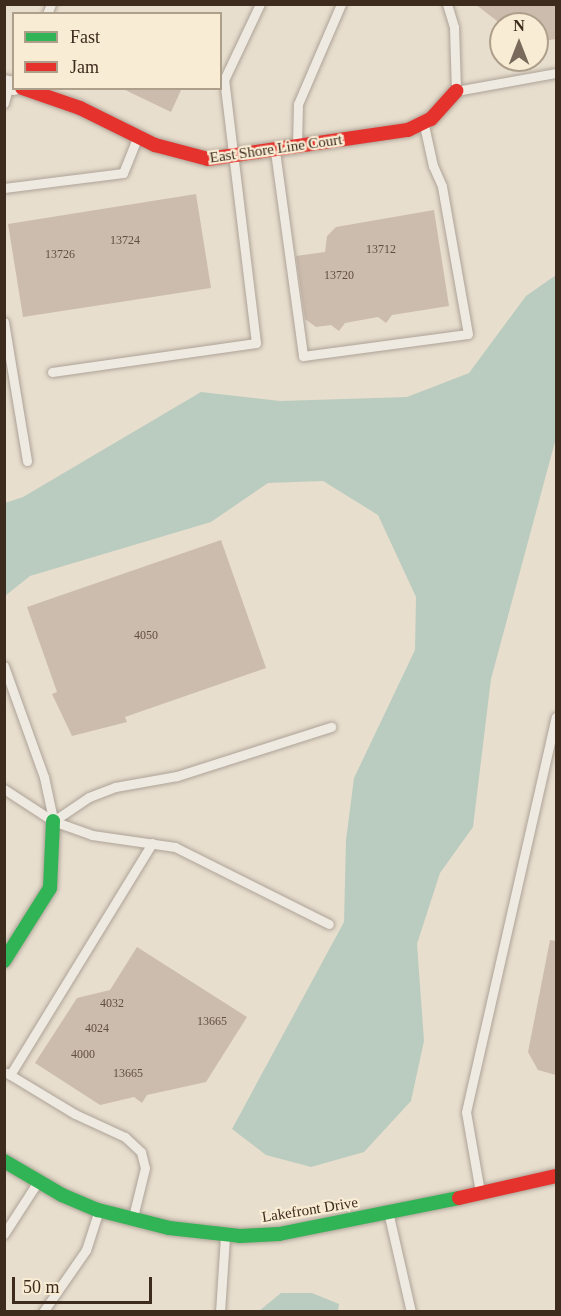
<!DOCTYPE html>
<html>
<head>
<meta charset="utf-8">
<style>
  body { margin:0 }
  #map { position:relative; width:561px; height:1316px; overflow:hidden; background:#e8dece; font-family:Georgia,serif }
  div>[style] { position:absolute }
  .water>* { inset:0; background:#baccbf }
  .building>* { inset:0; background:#ccbcae }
  .roads { filter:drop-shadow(0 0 2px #ada397) drop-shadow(0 0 2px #ada397) }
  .lane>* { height:9px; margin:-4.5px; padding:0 4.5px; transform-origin:4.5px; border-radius:4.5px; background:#efeae1 }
  .street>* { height:18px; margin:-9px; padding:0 9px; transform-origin:9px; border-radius:9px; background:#efeae1 }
  .fast>* { height:14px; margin:-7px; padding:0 7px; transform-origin:7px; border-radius:7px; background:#30b455 }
  .jam>* { height:14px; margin:-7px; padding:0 7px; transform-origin:7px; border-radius:7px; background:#e5322d }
  span { translate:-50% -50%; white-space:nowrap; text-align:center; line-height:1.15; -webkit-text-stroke:4.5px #f9ecd4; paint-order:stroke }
  .number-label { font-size:12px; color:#614f41 }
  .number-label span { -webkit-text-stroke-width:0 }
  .street-label { font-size:15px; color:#3d2b1d }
  .frame { position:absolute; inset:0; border:6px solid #3d2b1d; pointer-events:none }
  .legend { position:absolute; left:12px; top:12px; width:210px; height:78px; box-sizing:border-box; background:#f9ecd4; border:2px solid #ae9f8b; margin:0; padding:8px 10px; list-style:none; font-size:18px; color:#3d2b1d }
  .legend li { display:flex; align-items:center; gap:12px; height:30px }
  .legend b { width:30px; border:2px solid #ae9f8b }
  .north { position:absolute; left:489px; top:12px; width:60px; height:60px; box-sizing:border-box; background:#f9ecd4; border:2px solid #ae9f8b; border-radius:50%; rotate:0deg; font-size:16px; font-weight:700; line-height:24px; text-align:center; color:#3d2b1d }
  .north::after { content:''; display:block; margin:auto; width:21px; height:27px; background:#796a5b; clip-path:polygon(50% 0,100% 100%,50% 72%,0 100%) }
  .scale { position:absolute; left:12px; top:1277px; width:140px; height:27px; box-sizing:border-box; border:3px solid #3d2b1d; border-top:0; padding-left:8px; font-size:18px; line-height:21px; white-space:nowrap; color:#3d2b1d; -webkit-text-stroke:4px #f9ecd4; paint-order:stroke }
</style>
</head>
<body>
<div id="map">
  <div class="water">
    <i style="clip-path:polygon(556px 275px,556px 438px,491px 679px,473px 827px,440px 873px,417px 944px,424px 1041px,411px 1101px,364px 1152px,311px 1167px,266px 1155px,232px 1129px,344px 922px,346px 840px,354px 778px,415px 650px,416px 597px,378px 515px,323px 481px,268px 483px,211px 522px,30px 576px,5px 596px,5px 503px,23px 497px,201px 392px,280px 401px,407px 397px,469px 373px,526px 296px)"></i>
    <i style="clip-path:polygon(281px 1293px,312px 1293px,339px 1304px,338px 1311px,259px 1311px)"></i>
  </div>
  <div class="building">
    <i style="clip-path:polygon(475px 4px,556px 4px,556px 39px,537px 42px,537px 24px,501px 24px)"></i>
    <i style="clip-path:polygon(121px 88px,182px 88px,171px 112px)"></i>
    <i style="clip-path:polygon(196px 194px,211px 288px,23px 317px,8px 224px)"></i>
    <i style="clip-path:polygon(434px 210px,449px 306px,392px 315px,386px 323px,378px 317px,345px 323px,339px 331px,331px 325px,316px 327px,305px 319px,296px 256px,325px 252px,327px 236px,336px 227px)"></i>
    <i style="clip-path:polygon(221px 540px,266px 668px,125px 717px,127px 722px,72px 736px,52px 694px,57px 692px,27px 607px)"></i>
    <i style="clip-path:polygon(550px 940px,556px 941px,556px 1075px,538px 1070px,528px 1052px)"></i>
    <i style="clip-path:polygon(137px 947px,247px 1017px,206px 1082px,147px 1095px,142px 1103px,134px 1097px,100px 1105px,35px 1063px,77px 998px,110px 990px)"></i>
  </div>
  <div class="roads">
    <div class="lane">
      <i style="left:447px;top:4px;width:24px;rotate:73deg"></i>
      <i style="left:454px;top:27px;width:64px;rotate:88.2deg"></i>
      <i style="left:456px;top:91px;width:102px;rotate:-10.2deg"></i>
      <i style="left:47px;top:14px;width:11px;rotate:-68deg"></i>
      <i style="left:4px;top:103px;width:20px;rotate:-75deg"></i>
      <i style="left:297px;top:145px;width:41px;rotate:-88.6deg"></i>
      <i style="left:298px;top:104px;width:109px;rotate:-66.7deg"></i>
      <i style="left:275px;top:151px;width:207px;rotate:82.2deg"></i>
      <i style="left:303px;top:356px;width:166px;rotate:-7.6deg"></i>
      <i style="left:468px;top:334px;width:150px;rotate:-100deg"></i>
      <i style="left:442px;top:186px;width:22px;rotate:-114deg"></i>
      <i style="left:433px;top:166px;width:42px;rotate:-102.4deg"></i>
      <i style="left:4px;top:188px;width:120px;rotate:-7.2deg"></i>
      <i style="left:123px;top:173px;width:37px;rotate:-68deg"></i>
      <i style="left:4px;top:322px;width:141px;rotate:80.6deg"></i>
      <i style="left:52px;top:372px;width:206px;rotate:-8.1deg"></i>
      <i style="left:256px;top:343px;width:265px;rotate:-96.9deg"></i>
      <i style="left:224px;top:80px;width:84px;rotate:-64.7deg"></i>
      <i style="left:4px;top:666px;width:118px;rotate:70.2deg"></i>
      <i style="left:44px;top:777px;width:43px;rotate:77.9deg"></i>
      <i style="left:4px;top:789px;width:59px;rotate:33.1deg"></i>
      <i style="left:53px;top:821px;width:41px;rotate:19.7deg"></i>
      <i style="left:92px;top:835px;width:84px;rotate:8.2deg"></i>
      <i style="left:175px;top:847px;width:172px;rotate:26.6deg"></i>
      <i style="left:55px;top:820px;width:41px;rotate:-34.1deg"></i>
      <i style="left:89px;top:797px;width:28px;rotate:-21deg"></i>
      <i style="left:115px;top:787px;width:63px;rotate:-10.1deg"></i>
      <i style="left:177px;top:776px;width:162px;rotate:-17.7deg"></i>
      <i style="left:7px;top:1073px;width:79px;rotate:31.1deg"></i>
      <i style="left:75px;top:1114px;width:55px;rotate:24.7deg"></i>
      <i style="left:125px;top:1137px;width:22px;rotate:43deg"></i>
      <i style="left:141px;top:1152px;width:16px;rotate:76deg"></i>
      <i style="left:145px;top:1168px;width:50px;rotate:103.8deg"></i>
      <i style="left:10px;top:1075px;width:272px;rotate:-58.5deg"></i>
      <i style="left:480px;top:1192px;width:81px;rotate:-99.9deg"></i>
      <i style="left:466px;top:1112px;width:405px;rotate:-77.2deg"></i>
      <i style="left:389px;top:1216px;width:98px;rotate:77.1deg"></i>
      <i style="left:4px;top:1234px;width:61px;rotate:-57.1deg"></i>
      <i style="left:43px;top:1312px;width:75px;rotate:-55.3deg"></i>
      <i style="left:86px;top:1250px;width:40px;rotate:-72deg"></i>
      <i style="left:220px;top:1312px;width:75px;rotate:-86.2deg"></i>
    </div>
    <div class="street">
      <i style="left:4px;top:84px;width:10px;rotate:11deg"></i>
    </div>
    <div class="fast">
      <i style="left:4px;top:961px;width:86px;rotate:-57.8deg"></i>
      <i style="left:50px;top:888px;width:67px;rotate:-87.4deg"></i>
      <i style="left:4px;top:1161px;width:67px;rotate:30.4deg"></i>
      <i style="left:62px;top:1195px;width:39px;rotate:23deg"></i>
      <i style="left:98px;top:1210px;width:73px;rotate:14.2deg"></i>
      <i style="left:169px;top:1228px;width:71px;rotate:6.4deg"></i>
      <i style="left:240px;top:1236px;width:39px;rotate:-3deg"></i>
      <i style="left:279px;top:1234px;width:184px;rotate:-11.3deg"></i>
    </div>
    <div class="jam">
      <i style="left:22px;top:88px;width:61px;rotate:19deg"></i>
      <i style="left:80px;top:108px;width:84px;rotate:26.3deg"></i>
      <i style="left:155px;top:145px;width:55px;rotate:14.8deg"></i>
      <i style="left:208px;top:159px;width:202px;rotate:-8.3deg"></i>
      <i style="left:408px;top:130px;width:25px;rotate:-26deg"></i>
      <i style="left:431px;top:119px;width:38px;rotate:-48deg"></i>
      <i style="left:459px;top:1198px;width:99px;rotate:-12.8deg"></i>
    </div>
  </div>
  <div class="number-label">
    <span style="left:125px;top:241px">13724</span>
    <span style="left:381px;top:250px">13712</span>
    <span style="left:60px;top:255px">13726</span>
    <span style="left:339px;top:276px">13720</span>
    <span style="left:146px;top:636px">4050</span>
    <span style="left:112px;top:1004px">4032</span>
    <span style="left:212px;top:1022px">13665</span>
    <span style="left:97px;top:1029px">4024</span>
    <span style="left:83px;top:1055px">4000</span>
    <span style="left:128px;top:1074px">13665</span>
  </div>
  <div class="street-label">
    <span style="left:276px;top:149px;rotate:-8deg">East Shore Line Court</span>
    <span style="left:310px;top:1210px;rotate:-9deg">Lakefront Drive</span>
  </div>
  <div class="frame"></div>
  <ul class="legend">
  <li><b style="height:8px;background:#30b455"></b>Fast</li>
  <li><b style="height:8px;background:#e5322d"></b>Jam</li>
  </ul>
  <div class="north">N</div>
  <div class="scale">50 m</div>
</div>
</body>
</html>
